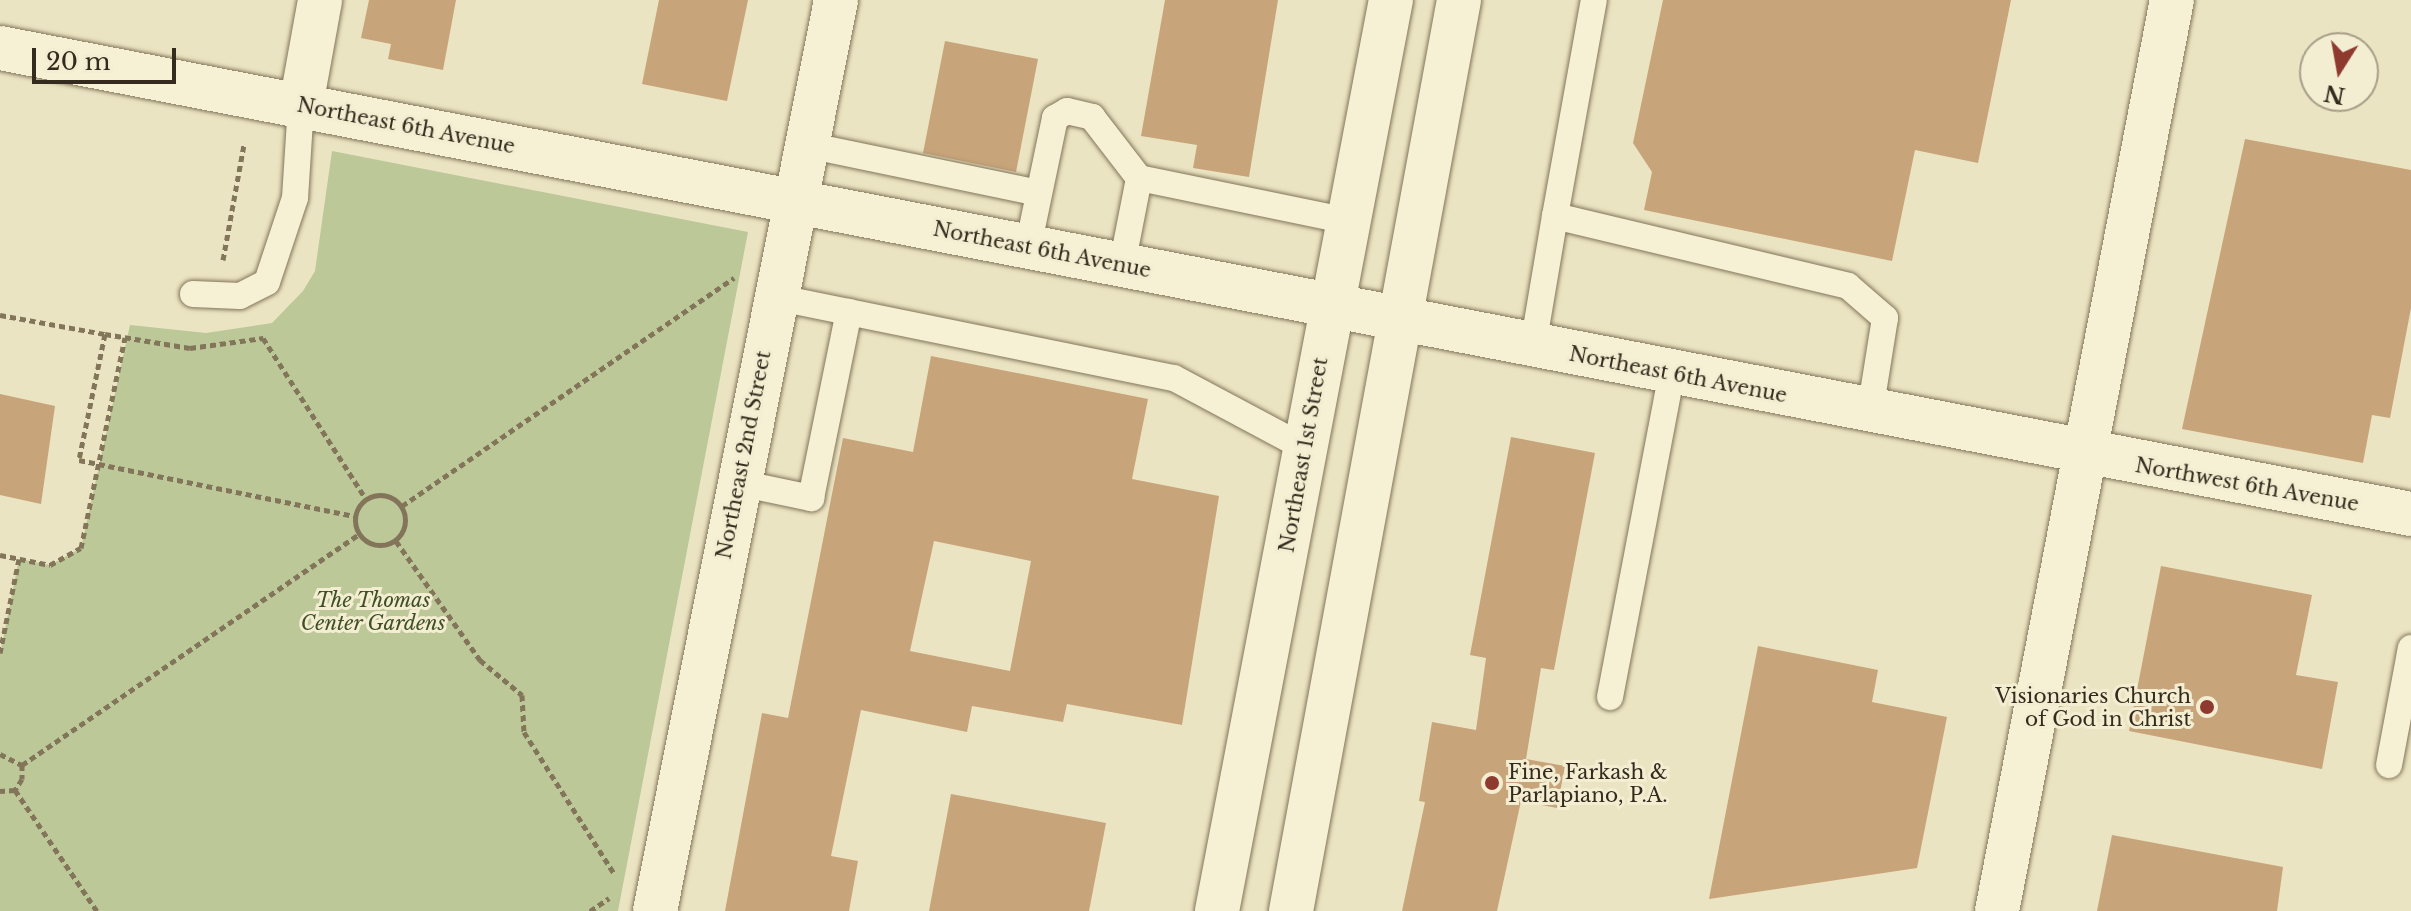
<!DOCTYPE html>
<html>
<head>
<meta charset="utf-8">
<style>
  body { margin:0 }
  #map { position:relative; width:2411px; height:911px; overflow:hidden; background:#ebe4c2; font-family:"Libre Baskerville",serif }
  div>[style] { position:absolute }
  .green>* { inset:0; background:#bcc897 }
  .building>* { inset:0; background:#c7a47a }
  .path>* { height:5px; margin-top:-2.5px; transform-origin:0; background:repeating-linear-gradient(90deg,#83755a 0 6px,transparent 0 10px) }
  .path>.ring { margin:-2.5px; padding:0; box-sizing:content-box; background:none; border:5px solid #83755a; border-radius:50% }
  .roads { filter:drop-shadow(0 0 2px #83755a) drop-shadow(0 0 2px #83755a) }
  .lane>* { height:26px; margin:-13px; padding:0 13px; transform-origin:13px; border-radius:13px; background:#f6f1d4 }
  .street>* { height:44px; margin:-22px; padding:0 22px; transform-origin:22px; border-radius:22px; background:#f6f1d4 }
  .secondary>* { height:44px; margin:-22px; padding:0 22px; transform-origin:22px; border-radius:22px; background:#f6f1d4 }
  .dots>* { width:22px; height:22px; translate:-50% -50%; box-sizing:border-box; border:4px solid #f3edd1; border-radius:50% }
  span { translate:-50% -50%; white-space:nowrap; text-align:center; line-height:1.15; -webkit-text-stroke:6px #f3edd1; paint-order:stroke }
  .street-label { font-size:20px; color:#342b1e }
  .park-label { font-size:20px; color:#3f4f25; font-style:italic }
  .poi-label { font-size:20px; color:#342b1e }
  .right { translate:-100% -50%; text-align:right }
  .left { translate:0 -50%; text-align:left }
  .north { position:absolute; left:2299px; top:32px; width:80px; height:80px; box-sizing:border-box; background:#f3edd1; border:2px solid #a79f89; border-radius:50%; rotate:191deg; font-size:22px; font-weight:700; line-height:32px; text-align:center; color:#342b1e }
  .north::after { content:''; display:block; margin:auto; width:28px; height:36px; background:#8f3a2e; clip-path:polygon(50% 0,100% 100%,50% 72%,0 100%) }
  .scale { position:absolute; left:32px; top:48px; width:144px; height:36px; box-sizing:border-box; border:4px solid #342b1e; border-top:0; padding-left:10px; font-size:24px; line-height:28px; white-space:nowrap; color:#342b1e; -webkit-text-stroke:6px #f3edd1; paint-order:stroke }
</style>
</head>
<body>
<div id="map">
  <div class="green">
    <i style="clip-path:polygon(332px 151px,748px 232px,618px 911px,0 911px,0 654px,19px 559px,50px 565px,81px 548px,130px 325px,206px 333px,272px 323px,303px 291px,315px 271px)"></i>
  </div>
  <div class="building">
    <i style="clip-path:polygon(369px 0,456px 0,443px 70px,388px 59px,391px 44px,361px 38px)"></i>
    <i style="clip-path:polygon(659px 0,748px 0,727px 101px,642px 84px)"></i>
    <i style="clip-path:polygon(1165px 0,1278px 0,1249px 177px,1193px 168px,1197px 145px,1141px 136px)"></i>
    <i style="clip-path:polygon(1663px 0,2011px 0,1978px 163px,1915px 150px,1892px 261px,1644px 210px,1652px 172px,1633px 143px)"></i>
    <i style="clip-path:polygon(945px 41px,1038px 59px,1016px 172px,923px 153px)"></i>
    <i style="clip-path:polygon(2245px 139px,2411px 170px,2411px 308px,2390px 418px,2372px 415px,2363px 463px,2182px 429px)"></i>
    <i style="clip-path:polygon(evenodd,931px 356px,1148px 399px,1132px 479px,1219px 496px,1182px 725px,1067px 704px,1063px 722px,972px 706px,967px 732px,861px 710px,831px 856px,858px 861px,849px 911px,725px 911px,762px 713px,788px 718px,843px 438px,913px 452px,931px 356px,934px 541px,1031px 561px,1010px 671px,910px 651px,934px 541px)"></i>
    <i style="clip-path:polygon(0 394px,55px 406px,41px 504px,0 495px)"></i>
    <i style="clip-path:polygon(1511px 437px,1595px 453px,1554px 670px,1541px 668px,1526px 759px,1565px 766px,1557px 808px,1521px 801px,1497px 911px,1402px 911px,1425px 802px,1419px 801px,1432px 722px,1476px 730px,1486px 658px,1470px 655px)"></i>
    <i style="clip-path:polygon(2161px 566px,2312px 595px,2296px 675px,2338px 682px,2322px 769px,2129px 731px)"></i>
    <i style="clip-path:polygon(1758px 646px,1878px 670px,1872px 702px,1947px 717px,1917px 868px,1709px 899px)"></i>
    <i style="clip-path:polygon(951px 794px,1106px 823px,1089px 911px,929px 911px)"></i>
    <i style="clip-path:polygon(2112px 835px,2283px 867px,2277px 911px,2097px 911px)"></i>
  </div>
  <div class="path">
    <i style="left:223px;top:260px;width:118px;rotate:-79.7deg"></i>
    <i style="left:0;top:315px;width:107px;rotate:10.3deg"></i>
    <i style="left:105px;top:334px;width:129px;rotate:101.7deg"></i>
    <i style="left:79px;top:460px;width:282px;rotate:11.5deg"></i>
    <i style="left:105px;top:334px;width:86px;rotate:9.4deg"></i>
    <i style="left:190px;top:348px;width:74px;rotate:-7.8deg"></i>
    <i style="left:263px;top:338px;width:191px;rotate:57.4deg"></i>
    <i class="ring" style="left:355px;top:495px;width:45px;height:45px"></i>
    <i style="left:402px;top:506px;width:403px;rotate:-34.5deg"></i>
    <i style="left:396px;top:541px;width:146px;rotate:54.8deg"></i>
    <i style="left:480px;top:660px;width:55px;rotate:39.8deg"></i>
    <i style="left:522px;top:695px;width:37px;rotate:87deg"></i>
    <i style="left:524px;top:732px;width:169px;rotate:57.5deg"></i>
    <i style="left:0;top:555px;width:51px;rotate:11.3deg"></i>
    <i style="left:50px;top:565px;width:35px;rotate:-29deg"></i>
    <i style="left:81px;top:548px;width:215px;rotate:-78.2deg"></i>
    <i style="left:0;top:653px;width:96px;rotate:-78.6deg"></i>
    <i style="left:0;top:754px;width:25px;rotate:27deg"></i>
    <i style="left:22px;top:765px;width:14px;rotate:90deg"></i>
    <i style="left:22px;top:779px;width:13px;rotate:122deg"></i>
    <i style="left:15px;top:790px;width:15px;rotate:176deg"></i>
    <i style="left:22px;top:765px;width:409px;rotate:-34.4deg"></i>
    <i style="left:15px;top:790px;width:146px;rotate:55.9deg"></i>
    <i style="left:590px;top:911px;width:23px;rotate:-34deg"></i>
  </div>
  <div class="roads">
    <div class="lane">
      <i style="left:807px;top:145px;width:236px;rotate:11.7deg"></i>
      <i style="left:1555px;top:216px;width:219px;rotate:-79.8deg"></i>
      <i style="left:1028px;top:247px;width:132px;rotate:-78.2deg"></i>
      <i style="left:1055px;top:118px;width:14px;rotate:-30deg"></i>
      <i style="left:1067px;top:111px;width:26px;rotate:13deg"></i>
      <i style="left:1092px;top:117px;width:77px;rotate:52.4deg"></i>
      <i style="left:1122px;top:265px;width:89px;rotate:-78.9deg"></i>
      <i style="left:1139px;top:178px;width:213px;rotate:11.6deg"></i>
      <i style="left:193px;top:294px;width:47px;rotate:2.4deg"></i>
      <i style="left:240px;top:296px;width:30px;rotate:-27deg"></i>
      <i style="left:267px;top:282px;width:89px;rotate:-71.6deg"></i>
      <i style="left:295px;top:198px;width:93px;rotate:-86.3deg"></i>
      <i style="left:775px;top:297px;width:407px;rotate:11.5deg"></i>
      <i style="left:1174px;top:378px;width:149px;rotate:28.1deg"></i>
      <i style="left:1533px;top:346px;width:132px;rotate:-80.4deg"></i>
      <i style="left:1555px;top:216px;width:301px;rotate:13.4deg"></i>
      <i style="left:1848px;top:286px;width:49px;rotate:40.9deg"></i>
      <i style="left:1885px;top:318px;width:95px;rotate:99.1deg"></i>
      <i style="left:739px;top:483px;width:74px;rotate:11.8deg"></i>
      <i style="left:811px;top:498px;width:190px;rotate:-78.5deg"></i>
      <i style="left:1610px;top:697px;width:330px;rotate:-79.2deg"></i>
      <i style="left:2389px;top:765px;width:119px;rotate:-79.4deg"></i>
    </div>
    <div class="street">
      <i style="left:0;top:48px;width:2456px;rotate:10.94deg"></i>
      <i style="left:301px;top:105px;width:107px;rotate:-79.7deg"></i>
      <i style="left:655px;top:911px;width:929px;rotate:-78.76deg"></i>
      <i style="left:1217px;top:911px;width:927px;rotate:-79.19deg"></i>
      <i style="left:1291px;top:911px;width:926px;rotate:-79.55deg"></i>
    </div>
    <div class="secondary">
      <i style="left:1997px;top:911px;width:928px;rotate:-79.13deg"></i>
    </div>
  </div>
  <div class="dots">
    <i style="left:2207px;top:707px;background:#8f3a2e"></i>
    <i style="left:1492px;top:783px;background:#8f3a2e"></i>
  </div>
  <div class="street-label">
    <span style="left:406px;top:126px;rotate:11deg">Northeast 6th Avenue</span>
    <span style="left:1042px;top:250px;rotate:11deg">Northeast 6th Avenue</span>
    <span style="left:1678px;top:375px;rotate:11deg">Northeast 6th Avenue</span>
    <span style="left:744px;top:455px;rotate:-79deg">Northeast 2nd Street</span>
    <span style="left:1304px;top:455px;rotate:-80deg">Northeast 1st Street</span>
    <span style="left:2247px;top:485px;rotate:10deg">Northwest 6th Avenue</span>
  </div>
  <div class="park-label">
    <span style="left:373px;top:612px">The Thomas<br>Center Gardens</span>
  </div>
  <div class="poi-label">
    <span class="right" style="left:2191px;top:708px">Visionaries Church<br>of God in Christ</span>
    <span class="left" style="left:1508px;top:784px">Fine, Farkash &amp;<br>Parlapiano, P.A.</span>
  </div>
  <div class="north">N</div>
  <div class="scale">20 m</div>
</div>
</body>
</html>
